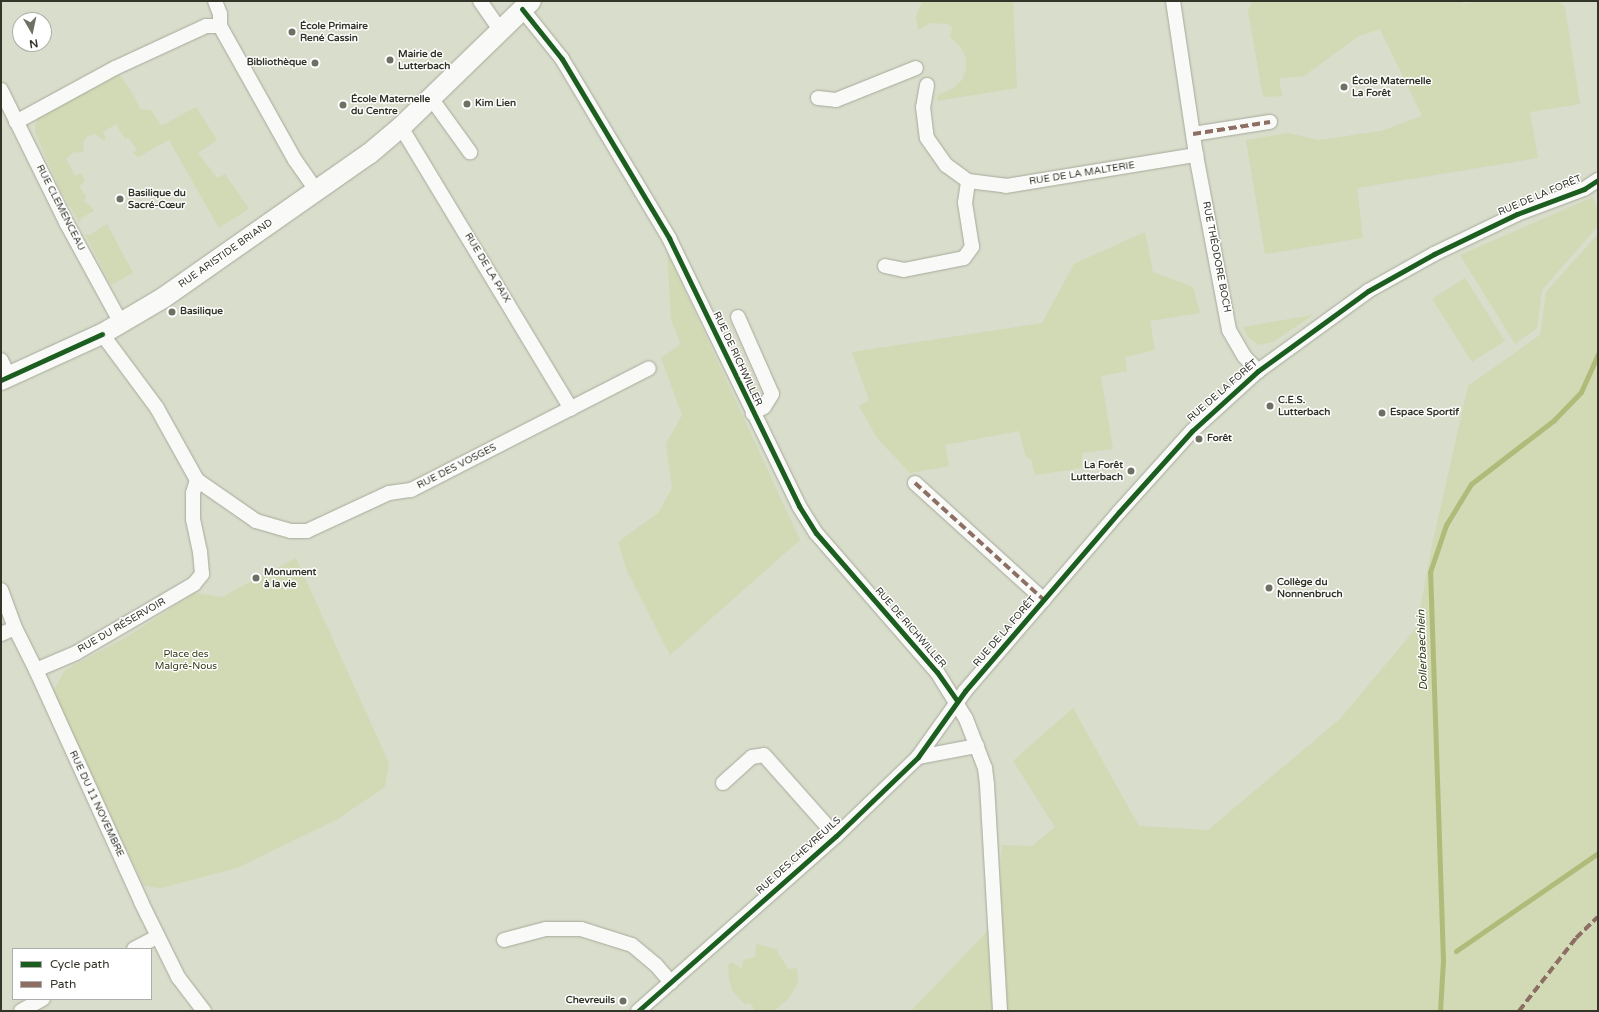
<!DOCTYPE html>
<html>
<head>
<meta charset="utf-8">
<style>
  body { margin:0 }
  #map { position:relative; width:1599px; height:1012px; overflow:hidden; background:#d9ddcb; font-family:"Varela Round",sans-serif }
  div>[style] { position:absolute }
  .green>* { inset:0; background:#d1d9b5 }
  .stream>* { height:5px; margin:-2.5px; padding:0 2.5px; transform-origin:2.5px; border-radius:2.5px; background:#b0bb7a }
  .roads { filter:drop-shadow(0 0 1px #a6a99b) drop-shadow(0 0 1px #a6a99b) }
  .minor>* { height:14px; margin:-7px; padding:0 7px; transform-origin:7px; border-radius:7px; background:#f9faf7 }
  .secondary>* { height:20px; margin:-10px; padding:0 10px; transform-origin:10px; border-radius:10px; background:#f9faf7 }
  .quiet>* { height:4px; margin-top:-2px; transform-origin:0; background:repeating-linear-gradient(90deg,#8d6e63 0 8px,transparent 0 12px) }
  .cycleway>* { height:5px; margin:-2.5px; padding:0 2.5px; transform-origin:2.5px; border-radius:2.5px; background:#1b5e20 }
  .dots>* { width:11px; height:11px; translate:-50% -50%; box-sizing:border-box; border:2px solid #fff; border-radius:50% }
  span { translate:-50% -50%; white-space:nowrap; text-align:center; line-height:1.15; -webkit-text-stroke:3px #fff; paint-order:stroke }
  .poi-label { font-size:10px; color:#333529; font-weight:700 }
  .left { translate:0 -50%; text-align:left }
  .right { translate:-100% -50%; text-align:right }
  .street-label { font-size:10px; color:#333529 }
  .park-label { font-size:10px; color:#343915 }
  .water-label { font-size:11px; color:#323813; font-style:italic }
  .frame { position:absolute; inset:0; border:2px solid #333529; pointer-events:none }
  .legend { position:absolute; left:12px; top:948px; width:140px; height:52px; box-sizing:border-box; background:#fff; border:1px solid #adaea9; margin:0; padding:5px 7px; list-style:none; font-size:12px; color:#333529 }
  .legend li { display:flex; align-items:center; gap:8px; height:20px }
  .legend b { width:20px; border:1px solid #adaea9 }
  .north { position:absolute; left:12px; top:12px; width:40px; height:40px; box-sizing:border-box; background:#fff; border:1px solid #adaea9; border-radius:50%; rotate:171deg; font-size:11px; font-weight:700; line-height:16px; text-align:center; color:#333529 }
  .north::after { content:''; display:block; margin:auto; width:14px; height:18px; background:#6d7062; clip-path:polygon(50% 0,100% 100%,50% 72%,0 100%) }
</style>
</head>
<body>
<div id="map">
  <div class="green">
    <i style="clip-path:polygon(923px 1px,1013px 1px,1017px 88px,937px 101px,937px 96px,955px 87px,962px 80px,966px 69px,966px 58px,961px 47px,950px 37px,952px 27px,947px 24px,930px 23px,918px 30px,916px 16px)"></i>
    <i style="clip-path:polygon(1252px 1px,1462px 1px,1463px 4px,1481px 1px,1558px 1px,1565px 7px,1580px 104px,1530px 112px,1538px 158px,1357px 188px,1363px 238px,1265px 254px,1246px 140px,1288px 133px,1319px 140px,1381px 131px,1422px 116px,1380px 29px,1359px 36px,1304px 76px,1279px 78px,1282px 96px,1263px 97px,1248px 11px)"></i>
    <i style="clip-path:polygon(119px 74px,130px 89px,140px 109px,151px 110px,161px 126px,196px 107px,217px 140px,198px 153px,217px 178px,225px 174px,249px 209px,219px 228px,169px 140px,138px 157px,133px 153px,137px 150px,128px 137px,125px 139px,116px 124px,103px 132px,106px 139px,104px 140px,95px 134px,87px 137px,83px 142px,84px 151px,77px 153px,75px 151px,66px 159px,75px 176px,81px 173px,85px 181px,79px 186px,86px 196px,84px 202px,90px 205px,94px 211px,81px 218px,80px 223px,60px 190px,35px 132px,35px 125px,38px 118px)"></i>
    <i style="clip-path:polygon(1593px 197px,1598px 211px,1598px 226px,1542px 290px,1537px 328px,1515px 344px,1460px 255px)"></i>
    <i style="clip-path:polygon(107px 224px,133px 273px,111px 285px,85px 234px,90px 235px)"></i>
    <i style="clip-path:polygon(1145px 232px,1153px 272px,1193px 287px,1200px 313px,1150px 321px,1155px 350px,1125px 357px,1127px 371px,1101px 376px,1113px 449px,1082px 453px,1082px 468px,1035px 475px,1031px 459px,1026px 457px,1019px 431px,945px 445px,949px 466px,910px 473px,877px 438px,859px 406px,869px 400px,852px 352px,1042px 323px,1074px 264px)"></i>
    <i style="clip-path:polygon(1598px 234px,1598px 1011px,911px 1011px,999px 919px,1002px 845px,1032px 846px,1055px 827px,1013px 761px,1073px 708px,1139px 826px,1208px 830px,1340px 719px,1417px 627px,1431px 550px,1468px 386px,1540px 335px,1546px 292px)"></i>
    <i style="clip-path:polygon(667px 252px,800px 540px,670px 655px,627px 571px,618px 542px,658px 513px,672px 488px,666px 444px,682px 415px,661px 358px,681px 344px,671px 320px)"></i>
    <i style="clip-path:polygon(1465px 278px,1505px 341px,1472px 362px,1432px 299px)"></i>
    <i style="clip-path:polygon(1313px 315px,1273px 342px,1258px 345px,1248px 337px,1243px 327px)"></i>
    <i style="clip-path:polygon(296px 558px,389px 763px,385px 787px,336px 820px,237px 868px,161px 888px,144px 886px,53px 692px,65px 670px,125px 638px,195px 593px,222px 597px)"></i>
    <i style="clip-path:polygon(756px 944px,776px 949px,788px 969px,797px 968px,798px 983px,789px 998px,774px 1011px,756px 1011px,750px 1003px,745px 1005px,732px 990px,729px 979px,728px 965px,732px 962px,742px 969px,743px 960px,755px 957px)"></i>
  </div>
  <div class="stream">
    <i style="left:1456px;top:951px;width:173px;rotate:-34.6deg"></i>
    <i style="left:1440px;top:1011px;width:51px;rotate:-86.6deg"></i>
    <i style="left:1443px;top:960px;width:388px;rotate:-91.9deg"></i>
    <i style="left:1430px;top:572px;width:50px;rotate:-71.2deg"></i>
    <i style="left:1446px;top:525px;width:48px;rotate:-58.6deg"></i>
    <i style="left:1471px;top:484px;width:105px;rotate:-37.6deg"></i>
    <i style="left:1554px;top:420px;width:39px;rotate:-46deg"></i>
    <i style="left:1581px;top:392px;width:42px;rotate:-65.9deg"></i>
  </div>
  <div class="roads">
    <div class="minor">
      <i style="left:215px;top:1px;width:14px;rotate:69deg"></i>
      <i style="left:220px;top:14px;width:12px;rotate:90deg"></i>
      <i style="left:220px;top:26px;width:154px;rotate:60.8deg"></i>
      <i style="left:295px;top:160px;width:39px;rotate:55deg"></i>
      <i style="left:480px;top:1px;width:35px;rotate:55deg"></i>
      <i style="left:1173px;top:1px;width:156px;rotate:81.5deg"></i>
      <i style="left:1196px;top:155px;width:178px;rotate:79.3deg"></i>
      <i style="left:1229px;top:330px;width:30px;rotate:60deg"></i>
      <i style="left:1244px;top:356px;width:21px;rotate:47deg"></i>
      <i style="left:522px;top:9px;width:64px;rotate:51.3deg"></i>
      <i style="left:562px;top:59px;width:209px;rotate:59.1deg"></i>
      <i style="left:669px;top:238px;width:298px;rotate:64.1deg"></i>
      <i style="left:799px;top:506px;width:32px;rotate:58deg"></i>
      <i style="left:816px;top:533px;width:184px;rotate:49deg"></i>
      <i style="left:937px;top:672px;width:55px;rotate:58.3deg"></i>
      <i style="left:966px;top:719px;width:53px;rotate:68.8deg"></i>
      <i style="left:985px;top:768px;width:17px;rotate:83deg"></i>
      <i style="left:987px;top:785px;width:226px;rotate:86.7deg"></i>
      <i style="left:927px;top:85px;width:22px;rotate:100deg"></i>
      <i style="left:923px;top:107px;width:31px;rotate:83deg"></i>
      <i style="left:927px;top:138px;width:33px;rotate:55deg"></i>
      <i style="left:946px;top:165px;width:27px;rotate:36deg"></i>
      <i style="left:968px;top:181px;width:38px;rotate:7deg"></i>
      <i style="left:1006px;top:186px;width:193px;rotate:-9.3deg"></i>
      <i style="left:1px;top:90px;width:149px;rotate:63.8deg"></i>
      <i style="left:67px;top:224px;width:113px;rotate:61.4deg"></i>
      <i style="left:431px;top:98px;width:67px;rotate:54.2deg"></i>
      <i style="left:818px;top:98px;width:18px;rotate:6deg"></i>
      <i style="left:836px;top:100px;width:86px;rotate:-21.8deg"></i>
      <i style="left:16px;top:122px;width:113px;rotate:-28.6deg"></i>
      <i style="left:115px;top:68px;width:100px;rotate:-24.8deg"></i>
      <i style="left:206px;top:26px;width:14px"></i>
      <i style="left:401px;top:127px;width:329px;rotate:58.9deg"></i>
      <i style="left:1193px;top:134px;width:78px;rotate:-8.9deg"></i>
      <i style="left:885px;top:266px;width:19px;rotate:12deg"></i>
      <i style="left:904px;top:270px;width:61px;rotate:-11.3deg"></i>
      <i style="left:964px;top:258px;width:14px;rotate:-54deg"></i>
      <i style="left:972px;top:247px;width:45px;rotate:-99deg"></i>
      <i style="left:965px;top:203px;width:22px;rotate:-82deg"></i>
      <i style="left:738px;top:317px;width:84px;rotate:66.2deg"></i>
      <i style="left:772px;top:394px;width:15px;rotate:122deg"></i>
      <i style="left:764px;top:407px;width:13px;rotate:151deg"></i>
      <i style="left:1px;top:360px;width:19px;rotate:65deg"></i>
      <i style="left:197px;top:480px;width:72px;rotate:34.8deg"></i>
      <i style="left:256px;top:521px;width:36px;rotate:16deg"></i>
      <i style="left:291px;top:531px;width:16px"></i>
      <i style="left:307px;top:531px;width:90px;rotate:-24.9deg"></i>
      <i style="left:389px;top:493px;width:22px;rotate:-8deg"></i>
      <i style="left:411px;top:490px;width:267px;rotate:-27.1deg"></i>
      <i style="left:915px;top:483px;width:174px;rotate:42.2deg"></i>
      <i style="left:1px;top:590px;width:40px;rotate:69.8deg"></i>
      <i style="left:15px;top:628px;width:47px;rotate:63.4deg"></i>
      <i style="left:36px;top:670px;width:255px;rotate:65.6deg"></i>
      <i style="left:141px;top:902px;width:84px;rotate:63.7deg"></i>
      <i style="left:178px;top:977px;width:43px;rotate:52.6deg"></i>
      <i style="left:1px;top:634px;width:15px;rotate:-23deg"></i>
      <i style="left:36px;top:670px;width:43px;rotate:-23deg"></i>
      <i style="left:76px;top:653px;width:137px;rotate:-30.3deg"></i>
      <i style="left:194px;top:584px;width:13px;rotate:-51deg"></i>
      <i style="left:202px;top:574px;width:22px;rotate:-95deg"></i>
      <i style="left:200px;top:552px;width:34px;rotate:-102deg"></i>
      <i style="left:193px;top:519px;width:26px;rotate:-90deg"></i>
      <i style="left:193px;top:493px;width:14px;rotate:-73deg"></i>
      <i style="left:197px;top:480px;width:82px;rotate:-119.1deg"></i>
      <i style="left:157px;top:408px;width:92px;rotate:-126.6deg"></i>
      <i style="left:918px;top:757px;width:60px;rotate:-10.6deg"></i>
      <i style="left:723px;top:783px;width:39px;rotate:-42deg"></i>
      <i style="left:752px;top:757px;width:12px;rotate:-9deg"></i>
      <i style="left:764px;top:755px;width:108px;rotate:48.4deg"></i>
      <i style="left:504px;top:940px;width:43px;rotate:-14.7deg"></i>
      <i style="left:546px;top:929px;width:35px"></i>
      <i style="left:581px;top:929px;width:53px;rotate:17.4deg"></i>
      <i style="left:632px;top:945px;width:31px;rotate:40deg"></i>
      <i style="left:656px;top:965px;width:23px;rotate:49deg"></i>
      <i style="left:134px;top:949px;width:27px;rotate:-28deg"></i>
      <i style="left:21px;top:1011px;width:25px;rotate:-29deg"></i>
      <i style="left:638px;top:1011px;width:264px;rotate:-41.5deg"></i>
      <i style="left:836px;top:836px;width:114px;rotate:-43.9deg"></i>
      <i style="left:918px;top:757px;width:81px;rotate:-54.5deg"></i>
      <i style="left:965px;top:691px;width:236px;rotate:-49.3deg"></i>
      <i style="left:1119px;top:512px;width:109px;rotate:-48deg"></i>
      <i style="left:1192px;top:431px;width:89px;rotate:-42.3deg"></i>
      <i style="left:1258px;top:371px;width:136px;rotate:-36deg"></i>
      <i style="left:1368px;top:291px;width:76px;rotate:-29.3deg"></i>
      <i style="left:1434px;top:254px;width:92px;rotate:-25.7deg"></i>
      <i style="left:1517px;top:214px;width:72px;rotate:-20.5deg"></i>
      <i style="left:1584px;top:189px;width:17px;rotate:-33deg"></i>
    </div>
    <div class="secondary">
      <i style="left:1px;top:380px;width:111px;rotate:-24.5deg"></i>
      <i style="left:102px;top:334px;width:71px;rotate:-30.5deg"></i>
      <i style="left:163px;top:298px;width:251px;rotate:-35deg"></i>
      <i style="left:369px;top:154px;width:42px;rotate:-40.2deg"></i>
      <i style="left:401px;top:127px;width:181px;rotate:-44.1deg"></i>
    </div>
  </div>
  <div class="quiet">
    <i style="left:1193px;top:134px;width:78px;rotate:-8.9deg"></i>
    <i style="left:915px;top:483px;width:174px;rotate:42.2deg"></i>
    <i style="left:1519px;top:1011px;width:93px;rotate:-52deg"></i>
    <i style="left:1576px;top:938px;width:30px;rotate:-44deg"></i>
  </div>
  <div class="cycleway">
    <i style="left:522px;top:9px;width:64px;rotate:51.3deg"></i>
    <i style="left:562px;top:59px;width:209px;rotate:59.1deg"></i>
    <i style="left:669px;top:238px;width:298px;rotate:64.1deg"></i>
    <i style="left:799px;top:506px;width:32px;rotate:58deg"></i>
    <i style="left:816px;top:533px;width:184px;rotate:49deg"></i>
    <i style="left:937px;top:672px;width:35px;rotate:55deg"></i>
    <i style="left:1px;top:380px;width:111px;rotate:-24.5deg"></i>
    <i style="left:638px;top:1011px;width:264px;rotate:-41.5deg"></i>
    <i style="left:836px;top:836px;width:114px;rotate:-43.9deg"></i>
    <i style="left:918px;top:757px;width:81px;rotate:-54.5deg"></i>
    <i style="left:965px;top:691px;width:236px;rotate:-49.3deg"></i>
    <i style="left:1119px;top:512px;width:109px;rotate:-48deg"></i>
    <i style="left:1192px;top:431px;width:89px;rotate:-42.3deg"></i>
    <i style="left:1258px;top:371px;width:136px;rotate:-36deg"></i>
    <i style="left:1368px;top:291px;width:76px;rotate:-29.3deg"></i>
    <i style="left:1434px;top:254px;width:92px;rotate:-25.7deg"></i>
    <i style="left:1517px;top:214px;width:72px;rotate:-20.5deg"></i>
    <i style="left:1584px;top:189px;width:17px;rotate:-33deg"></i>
  </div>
  <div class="dots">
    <i style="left:292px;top:32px;background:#6d7062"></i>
    <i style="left:390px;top:60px;background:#6d7062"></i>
    <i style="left:315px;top:63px;background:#6d7062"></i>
    <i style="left:1344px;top:87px;background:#6d7062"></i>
    <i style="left:467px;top:104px;background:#6d7062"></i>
    <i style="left:343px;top:105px;background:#6d7062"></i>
    <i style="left:120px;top:199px;background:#6d7062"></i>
    <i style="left:172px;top:312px;background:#6d7062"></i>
    <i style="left:1270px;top:406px;background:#6d7062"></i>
    <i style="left:1382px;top:413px;background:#6d7062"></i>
    <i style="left:1199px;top:439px;background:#6d7062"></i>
    <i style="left:1131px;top:471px;background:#6d7062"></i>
    <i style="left:256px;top:578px;background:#6d7062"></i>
    <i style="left:1269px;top:588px;background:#6d7062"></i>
    <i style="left:623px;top:1001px;background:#6d7062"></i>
  </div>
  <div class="poi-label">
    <span class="left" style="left:300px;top:32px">École Primaire<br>René Cassin</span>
    <span class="left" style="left:398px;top:60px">Mairie de<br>Lutterbach</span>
    <span class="right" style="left:307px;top:63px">Bibliothèque</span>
    <span class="left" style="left:1352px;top:87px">École Maternelle<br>La Forêt</span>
    <span class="left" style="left:351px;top:105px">École Maternelle<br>du Centre</span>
    <span class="left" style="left:475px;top:104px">Kim Lien</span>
    <span class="left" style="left:128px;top:199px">Basilique du<br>Sacré-Cœur</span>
    <span class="left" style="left:180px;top:312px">Basilique</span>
    <span class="left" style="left:1278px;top:406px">C.E.S.<br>Lutterbach</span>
    <span class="left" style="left:1390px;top:413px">Espace Sportif</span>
    <span class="left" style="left:1207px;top:439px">Forêt</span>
    <span class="right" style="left:1123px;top:471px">La Forêt<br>Lutterbach</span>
    <span class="left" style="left:264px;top:578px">Monument<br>à la vie</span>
    <span class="left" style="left:1277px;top:588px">Collège du<br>Nonnenbruch</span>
    <span class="right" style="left:615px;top:1001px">Chevreuils</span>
  </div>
  <div class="street-label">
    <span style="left:1082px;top:174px;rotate:-9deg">RUE DE LA MALTERIE</span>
    <span style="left:1540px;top:196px;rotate:-23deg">RUE DE LA FORÊT</span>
    <span style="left:60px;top:208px;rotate:63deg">RUE CLEMENCEAU</span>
    <span style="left:226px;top:254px;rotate:-35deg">RUE ARISTIDE BRIAND</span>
    <span style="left:1216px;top:257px;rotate:79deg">RUE THÉODORE BOCH</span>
    <span style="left:487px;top:268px;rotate:59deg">RUE DE LA PAIX</span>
    <span style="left:737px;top:359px;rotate:65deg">RUE DE RICHWILLER</span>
    <span style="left:1223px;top:391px;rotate:-41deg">RUE DE LA FORÊT</span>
    <span style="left:457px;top:467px;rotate:-27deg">RUE DES VOSGES</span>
    <span style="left:122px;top:626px;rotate:-30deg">RUE DU RÉSERVOIR</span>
    <span style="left:910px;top:628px;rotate:49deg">RUE DE RICHWILLER</span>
    <span style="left:1005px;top:632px;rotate:-49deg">RUE DE LA FORÊT</span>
    <span style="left:96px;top:804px;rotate:65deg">RUE DU 11 NOVEMBRE</span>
    <span style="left:799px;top:856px;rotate:-42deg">RUE DES CHEVREUILS</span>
  </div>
  <div class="park-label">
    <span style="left:186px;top:660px">Place des<br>Malgré-Nous</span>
  </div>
  <div class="water-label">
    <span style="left:1423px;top:650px;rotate:-92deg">Dollerbaechlein</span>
  </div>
  <div class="frame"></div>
  <ul class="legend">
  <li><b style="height:5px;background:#1b5e20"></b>Cycle path</li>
  <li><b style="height:5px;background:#8d6e63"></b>Path</li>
  </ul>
  <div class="north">N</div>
</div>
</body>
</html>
